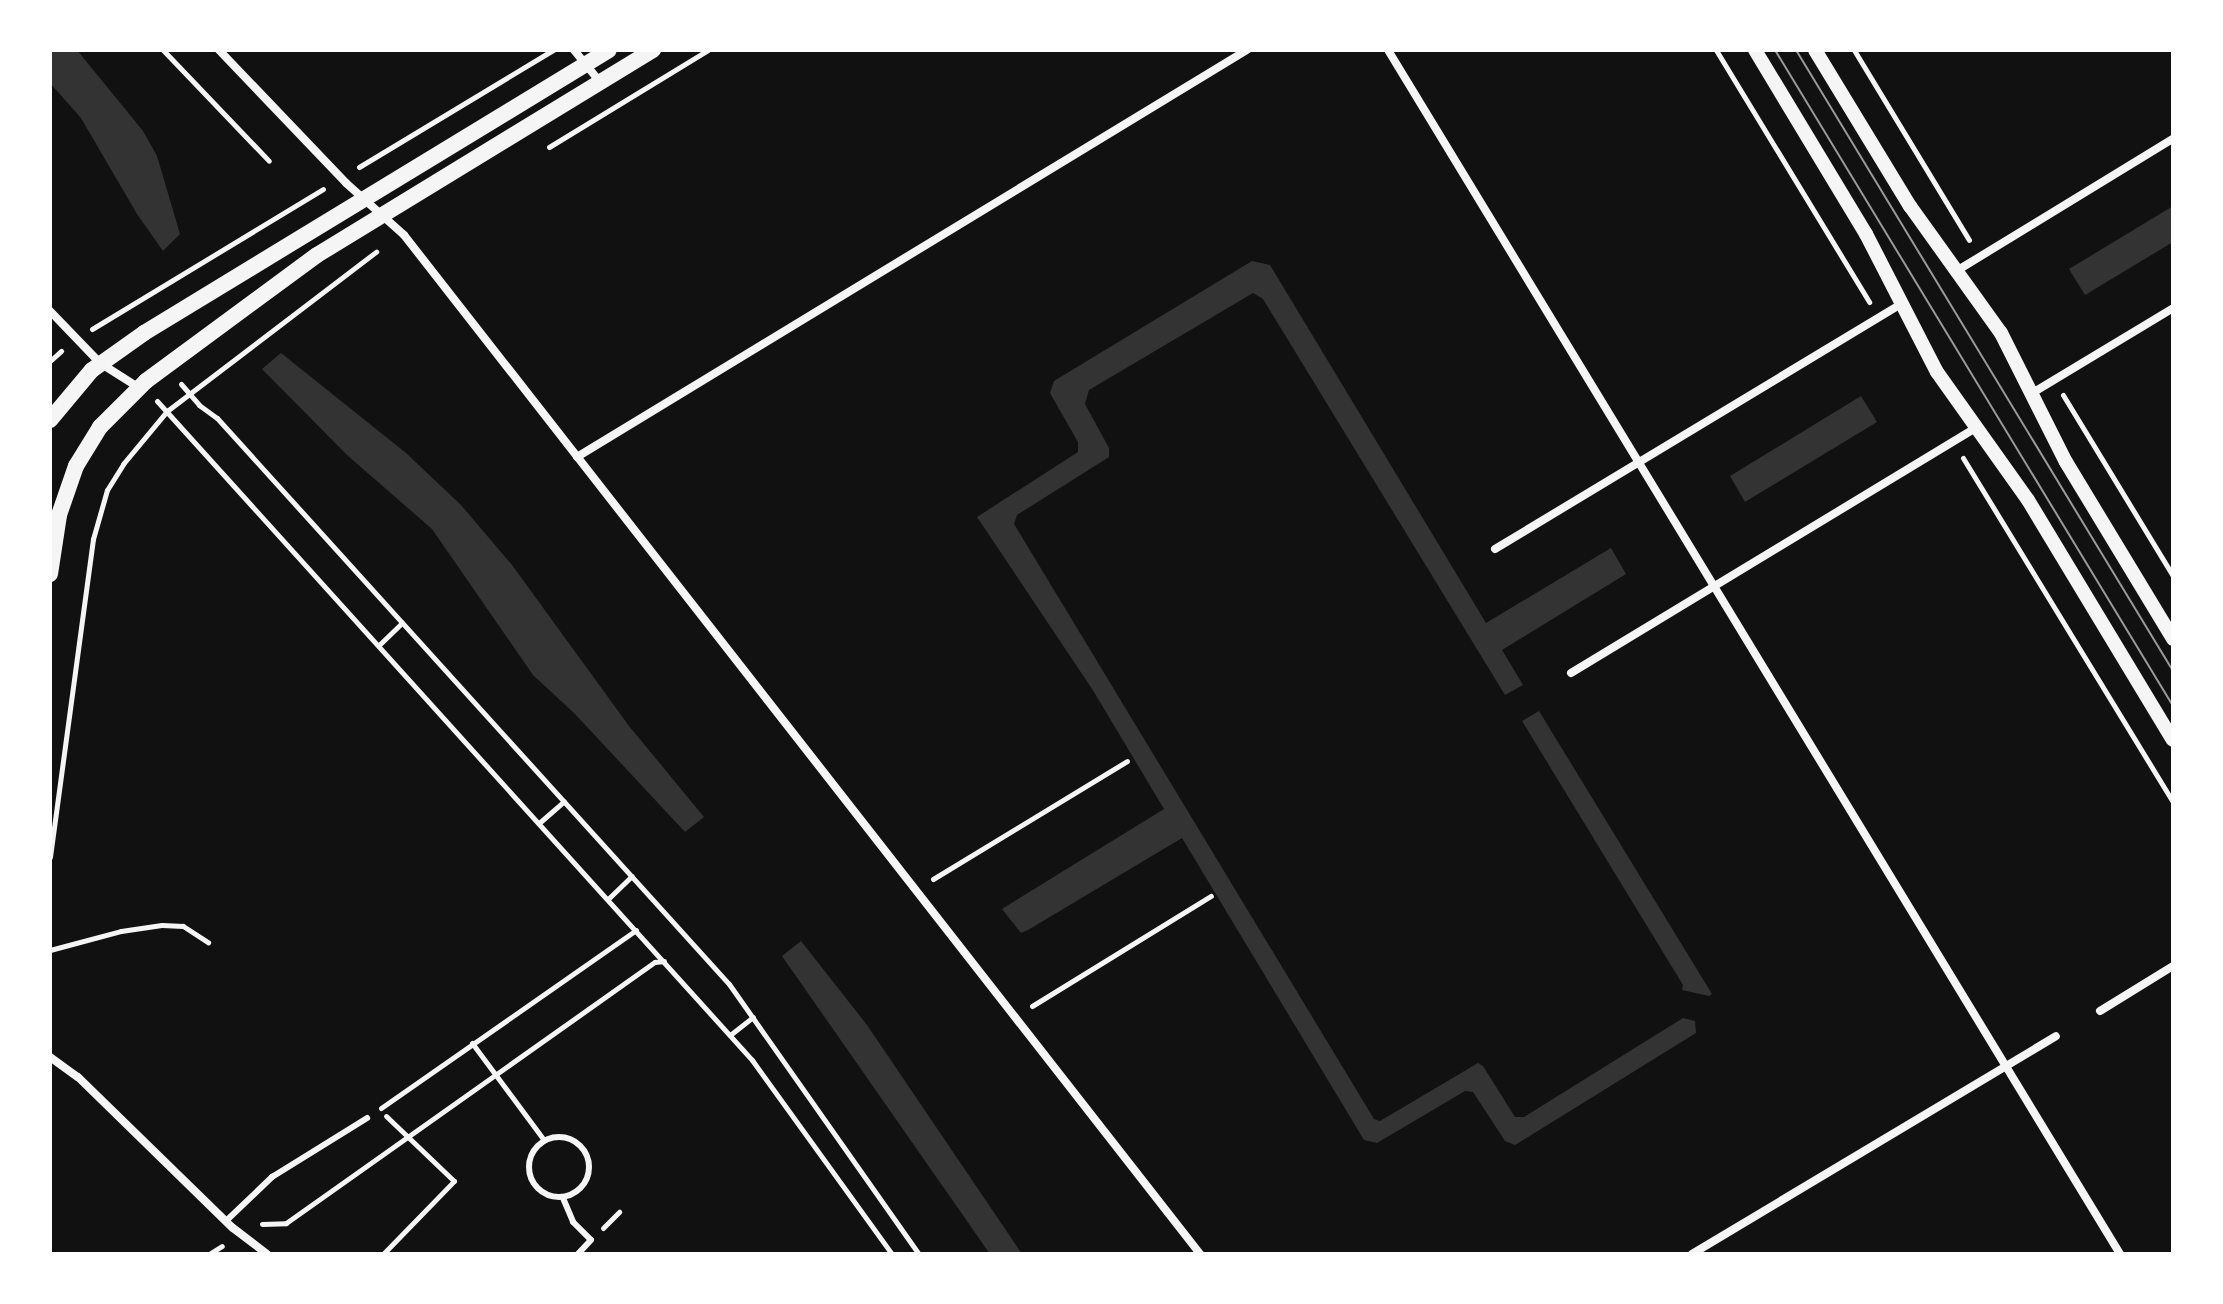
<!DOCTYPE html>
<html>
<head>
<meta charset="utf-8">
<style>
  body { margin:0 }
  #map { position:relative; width:2223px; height:1304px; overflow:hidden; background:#111; font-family:"Libre Baskerville",serif }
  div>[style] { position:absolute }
  .water>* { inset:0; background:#333 }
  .path>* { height:5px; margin:-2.5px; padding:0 2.5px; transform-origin:2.5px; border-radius:2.5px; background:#f5f5f5 }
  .service>* { height:6px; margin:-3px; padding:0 3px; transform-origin:3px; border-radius:3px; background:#f5f5f5 }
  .service>.ring { margin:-3px; padding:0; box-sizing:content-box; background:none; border:6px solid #f5f5f5; border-radius:50% }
  .minor>* { height:8px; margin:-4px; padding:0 4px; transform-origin:4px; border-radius:4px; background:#f5f5f5 }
  .tertiary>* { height:14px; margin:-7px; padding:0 7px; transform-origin:7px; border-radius:7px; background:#f5f5f5 }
  .secondary>* { height:16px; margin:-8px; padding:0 8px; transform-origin:8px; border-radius:8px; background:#f5f5f5 }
  .tram>* { height:2px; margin:-1px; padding:0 1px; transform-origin:1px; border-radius:1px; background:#9a9a9a }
  span { translate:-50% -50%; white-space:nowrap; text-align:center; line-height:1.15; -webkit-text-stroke:6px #fff; paint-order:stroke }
  .frame { position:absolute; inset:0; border:52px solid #fff; pointer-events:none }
</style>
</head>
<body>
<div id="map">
  <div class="water">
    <i style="clip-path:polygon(50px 50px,77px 50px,143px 131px,157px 156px,180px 234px,163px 251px,137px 214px,81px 118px,50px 83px)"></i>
    <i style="clip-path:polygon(2173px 206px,2173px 242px,2085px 295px,2069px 269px)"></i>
    <i style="clip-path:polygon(1252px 261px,1270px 265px,1486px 623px,1611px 548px,1626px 574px,1502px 650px,1523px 685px,1505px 695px,1263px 299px,1253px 293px,1089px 390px,1085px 404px,1109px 448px,1109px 457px,1017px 515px,1014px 524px,1374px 1119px,1380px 1121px,1478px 1063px,1483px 1066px,1515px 1117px,1524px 1117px,1683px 1018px,1695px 1021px,1696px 1033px,1515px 1145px,1505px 1141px,1473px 1092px,1465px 1091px,1377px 1143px,1364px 1140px,1182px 838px,1028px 930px,1021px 933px,1002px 909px,1164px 809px,1094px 692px,977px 517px,1078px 452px,1078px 442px,1050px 393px,1054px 381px)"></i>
    <i style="clip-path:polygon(281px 353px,406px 453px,461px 505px,512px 565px,629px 726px,704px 817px,685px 832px,575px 714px,533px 675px,432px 529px,347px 455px,262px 369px)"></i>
    <i style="clip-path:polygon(1861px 396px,1877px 422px,1745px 502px,1730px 476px)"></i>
    <i style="clip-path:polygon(1539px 711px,1712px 994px,1709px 996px,1682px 990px,1683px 985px,1522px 721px)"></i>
    <i style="clip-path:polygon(801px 941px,867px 1025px,1022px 1254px,990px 1254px,782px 956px)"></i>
  </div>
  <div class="path">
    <i style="left:163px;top:50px;width:153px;rotate:46.3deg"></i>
    <i style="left:1716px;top:50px;width:295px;rotate:58.7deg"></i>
    <i style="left:1854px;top:50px;width:222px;rotate:58.8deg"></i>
    <i style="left:549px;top:147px;width:186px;rotate:-31.4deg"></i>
    <i style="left:359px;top:167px;width:227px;rotate:-31.1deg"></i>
    <i style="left:92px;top:329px;width:270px;rotate:-31.2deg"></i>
    <i style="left:50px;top:361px;width:15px;rotate:-42deg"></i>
    <i style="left:181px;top:384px;width:28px;rotate:49deg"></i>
    <i style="left:199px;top:405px;width:22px;rotate:36deg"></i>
    <i style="left:217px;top:418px;width:763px;rotate:47.87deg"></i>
    <i style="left:729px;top:984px;width:330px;rotate:54.9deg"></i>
    <i style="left:2063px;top:395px;width:212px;rotate:58.7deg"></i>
    <i style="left:157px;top:401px;width:888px;rotate:47.92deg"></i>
    <i style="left:752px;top:1060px;width:239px;rotate:54.2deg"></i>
    <i style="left:1963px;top:458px;width:403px;rotate:58.6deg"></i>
    <i style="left:379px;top:645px;width:32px;rotate:-44deg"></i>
    <i style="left:539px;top:823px;width:33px;rotate:-41deg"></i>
    <i style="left:50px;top:857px;width:321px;rotate:-82.3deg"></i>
    <i style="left:93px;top:539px;width:51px;rotate:-74.1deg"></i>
    <i style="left:107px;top:490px;width:31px;rotate:-58deg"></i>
    <i style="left:123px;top:464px;width:69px;rotate:-50.3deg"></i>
    <i style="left:167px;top:411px;width:263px;rotate:-37.3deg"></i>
    <i style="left:933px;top:879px;width:227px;rotate:-31.3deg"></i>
    <i style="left:608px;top:899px;width:33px;rotate:-44deg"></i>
    <i style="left:50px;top:950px;width:73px;rotate:-15deg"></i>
    <i style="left:121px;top:931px;width:41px;rotate:-8.3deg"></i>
    <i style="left:162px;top:925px;width:21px;rotate:3deg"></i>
    <i style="left:183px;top:926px;width:30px;rotate:33deg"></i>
    <i style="left:1032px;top:1006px;width:210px;rotate:-31.6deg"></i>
    <i style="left:730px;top:1035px;width:29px;rotate:-38deg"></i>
    <i style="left:472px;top:1043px;width:121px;rotate:53.4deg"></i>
    <i style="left:381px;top:1108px;width:311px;rotate:-34.9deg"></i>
    <i style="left:262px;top:1224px;width:24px;rotate:-2deg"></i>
    <i style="left:286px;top:1223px;width:452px;rotate:-35.3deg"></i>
    <i style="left:655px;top:962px;width:9px;rotate:-6deg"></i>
    <i style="left:603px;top:1228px;width:23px;rotate:-45deg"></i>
    <i style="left:209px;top:1254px;width:15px;rotate:-32deg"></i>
    <i style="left:383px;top:1254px;width:102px;rotate:-45.8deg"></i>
    <i style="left:454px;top:1181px;width:94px;rotate:-136.3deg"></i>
  </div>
  <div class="service">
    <i class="ring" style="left:529px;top:1137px;width:54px;height:54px"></i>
    <i style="left:563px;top:1198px;width:26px;rotate:67deg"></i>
    <i style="left:573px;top:1222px;width:25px;rotate:45deg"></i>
    <i style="left:591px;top:1240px;width:19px;rotate:133deg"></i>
    <i style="left:226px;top:1221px;width:64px;rotate:-43.7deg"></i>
    <i style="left:272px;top:1177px;width:112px;rotate:-31.8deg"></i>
  </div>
  <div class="minor">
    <i style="left:219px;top:50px;width:184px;rotate:46.3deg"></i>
    <i style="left:346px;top:183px;width:78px;rotate:41.9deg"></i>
    <i style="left:404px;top:235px;width:1293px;rotate:52deg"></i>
    <i style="left:574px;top:50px;width:41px;rotate:50.9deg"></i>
    <i style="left:1388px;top:50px;width:1409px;rotate:58.7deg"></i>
    <i style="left:1958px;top:270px;width:252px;rotate:-31.4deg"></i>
    <i style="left:50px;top:311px;width:72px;rotate:46.1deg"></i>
    <i style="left:100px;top:363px;width:45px;rotate:32.3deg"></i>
    <i style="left:2034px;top:392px;width:162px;rotate:-31.1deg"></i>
    <i style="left:577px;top:457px;width:784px;rotate:-31.28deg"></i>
    <i style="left:1495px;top:549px;width:474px;rotate:-31.1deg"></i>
    <i style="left:1571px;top:673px;width:472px;rotate:-31.2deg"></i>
    <i style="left:2100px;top:1011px;width:86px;rotate:-31.7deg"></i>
    <i style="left:50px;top:1057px;width:34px;rotate:36deg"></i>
    <i style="left:78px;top:1077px;width:216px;rotate:44.3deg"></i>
    <i style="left:233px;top:1228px;width:43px;rotate:37.4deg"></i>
    <i style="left:1692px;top:1254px;width:424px;rotate:-30.9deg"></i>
  </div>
  <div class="tertiary">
    <i style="left:1755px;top:50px;width:215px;rotate:58.9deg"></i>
    <i style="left:1866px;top:234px;width:155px;rotate:62.8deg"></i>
    <i style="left:1937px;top:372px;width:157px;rotate:54.6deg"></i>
    <i style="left:2028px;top:500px;width:280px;rotate:58.9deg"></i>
    <i style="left:1815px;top:50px;width:183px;rotate:58.7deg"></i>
    <i style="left:1910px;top:206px;width:156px;rotate:54.4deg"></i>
    <i style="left:2001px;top:333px;width:144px;rotate:63.3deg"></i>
    <i style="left:2066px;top:462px;width:207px;rotate:58.8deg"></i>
  </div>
  <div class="secondary">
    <i style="left:50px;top:420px;width:65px;rotate:-50deg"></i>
    <i style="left:92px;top:370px;width:64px;rotate:-35.4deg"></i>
    <i style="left:144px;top:333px;width:544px;rotate:-31.32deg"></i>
    <i style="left:50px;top:574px;width:60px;rotate:-81.3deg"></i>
    <i style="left:59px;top:515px;width:52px;rotate:-70.9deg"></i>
    <i style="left:76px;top:466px;width:46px;rotate:-58.4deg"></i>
    <i style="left:100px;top:427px;width:65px;rotate:-45deg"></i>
    <i style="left:146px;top:381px;width:212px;rotate:-36.4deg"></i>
    <i style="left:317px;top:255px;width:394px;rotate:-31.4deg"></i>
  </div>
  <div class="tram">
    <i style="left:1775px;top:50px;width:767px;rotate:58.75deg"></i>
    <i style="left:1796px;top:50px;width:726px;rotate:58.74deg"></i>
  </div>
  <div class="frame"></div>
</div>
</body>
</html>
